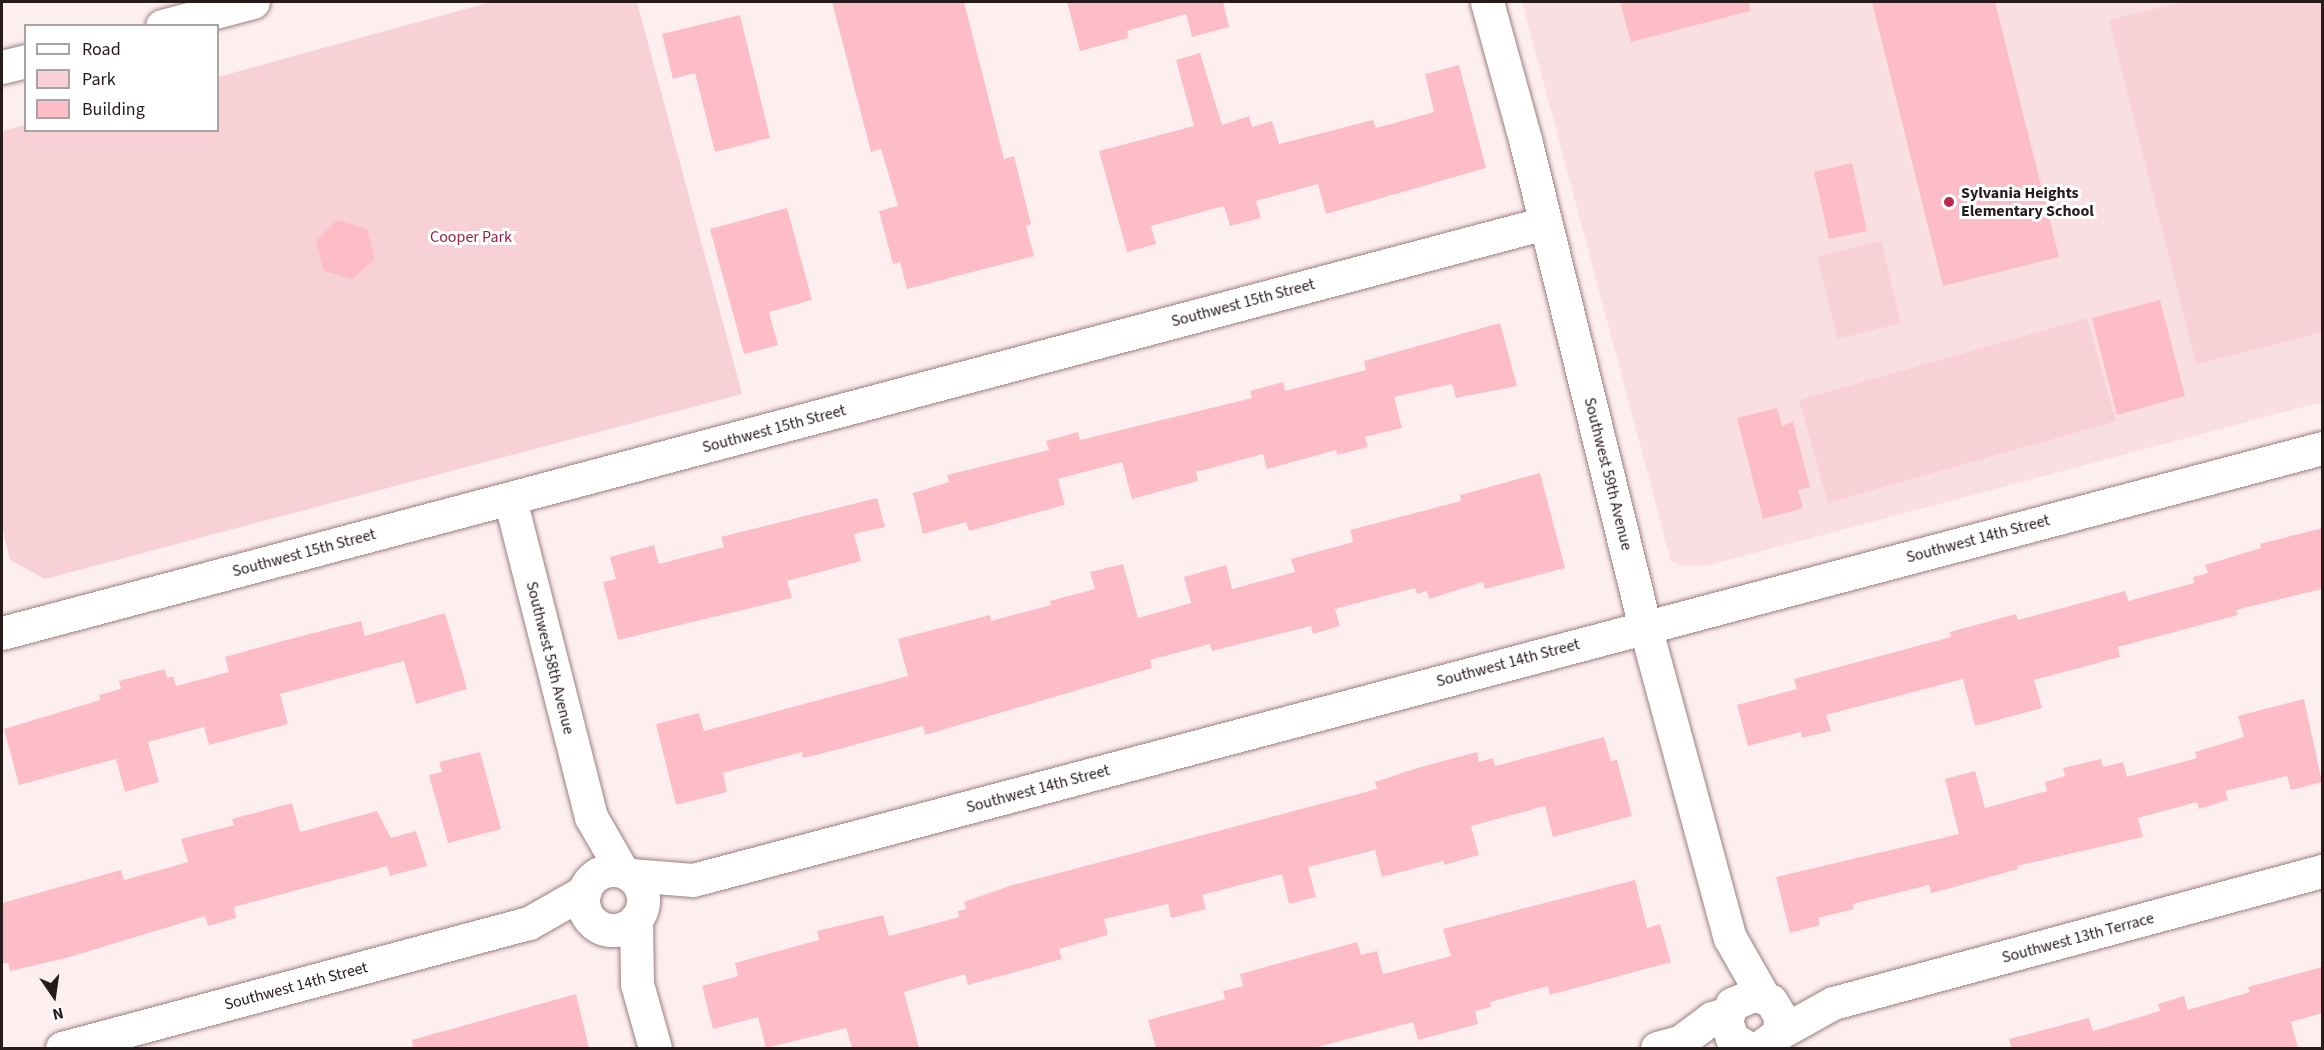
<!DOCTYPE html>
<html>
<head>
<meta charset="utf-8">
<style>
  body { margin:0 }
  #map { position:relative; width:2324px; height:1050px; overflow:hidden; background:#fdeff0; font-family:"Source Sans 3",sans-serif }
  div>[style] { position:absolute }
  .built>* { inset:0; background:#f9dfe2 }
  .green>* { inset:0; background:#f7d1d6 }
  .building>* { inset:0; background:#fdbdc6 }
  .roads { filter:drop-shadow(0 0 2px #9d7d81) drop-shadow(0 0 2px #9d7d81) }
  .minor>* { height:33px; margin:-16.5px; padding:0 16.5px; transform-origin:16.5px; border-radius:16.5px; background:#fff }
  .minor>.ring { margin:-16.5px; padding:0; box-sizing:content-box; background:none; border:33px solid #fff; border-radius:50% }
  .dots>* { width:16px; height:16px; translate:-50% -50%; box-sizing:border-box; border:3px solid #fff; border-radius:50% }
  span { translate:-50% -50%; white-space:nowrap; text-align:center; line-height:1.15; -webkit-text-stroke:6px #fff; paint-order:stroke }
  .poi-label { font-size:16px; color:#261a1b; font-weight:700 }
  .left { translate:0 -50%; text-align:left }
  .park-label { font-size:16px; color:#972042 }
  .street-label { font-size:16px; color:#261a1b }
  .frame { position:absolute; inset:0; border:3px solid #261a1b; pointer-events:none }
  .legend { position:absolute; left:24px; top:24px; width:195px; height:108px; box-sizing:border-box; background:#fff; border:2px solid #a8a3a4; margin:0; padding:8px 10px; list-style:none; font-size:18px; color:#261a1b }
  .legend li { display:flex; align-items:center; gap:12px; height:30px }
  .legend b { width:30px; border:2px solid #a8a3a4 }
  .north { position:absolute; left:24px; top:966px; width:60px; height:60px; -webkit-text-stroke:4px #fff; paint-order:stroke; rotate:167deg; font-size:16px; font-weight:700; line-height:24px; text-align:center; color:#261a1b }
  .north::after { content:''; display:block; margin:auto; width:21px; height:27px; background:#261a1b; clip-path:polygon(50% 0,100% 100%,50% 72%,0 100%) }
</style>
</head>
<body>
<div id="map">
  <div class="built">
    <i style="clip-path:polygon(1522px 2px,2322px 2px,2322px 402px,1710px 565px,1683px 566px,1671px 561px)"></i>
  </div>
  <div class="green">
    <i style="clip-path:polygon(491px 2px,637px 2px,742px 394px,45px 579px,10px 560px,2px 527px,2px 131px,25px 125px,26px 130px,218px 130px,218px 77px)"></i>
    <i style="clip-path:polygon(2183px 2px,2322px 2px,2322px 332px,2196px 364px,2109px 20px)"></i>
    <i style="clip-path:polygon(1881px 241px,1901px 323px,1838px 339px,1817px 257px)"></i>
    <i style="clip-path:polygon(2087px 318px,2116px 421px,1828px 503px,1799px 400px)"></i>
  </div>
  <div class="building">
    <i style="clip-path:polygon(832px 2px,964px 2px,1004px 159px,1014px 156px,1031px 224px,1026px 226px,1034px 256px,907px 289px,900px 262px,893px 264px,879px 211px,898px 206px,881px 149px,871px 152px)"></i>
    <i style="clip-path:polygon(1067px 2px,1223px 2px,1229px 27px,1192px 37px,1186px 14px,1127px 31px,1129px 38px,1080px 51px)"></i>
    <i style="clip-path:polygon(1620px 2px,1749px 2px,1750px 11px,1631px 42px)"></i>
    <i style="clip-path:polygon(1872px 2px,1995px 2px,2059px 257px,1943px 286px)"></i>
    <i style="clip-path:polygon(740px 15px,770px 138px,715px 152px,695px 73px,673px 79px,662px 34px)"></i>
    <i style="clip-path:polygon(1200px 53px,1222px 125px,1249px 116px,1252px 127px,1272px 121px,1279px 144px,1373px 120px,1376px 128px,1434px 112px,1425px 74px,1459px 65px,1486px 168px,1326px 214px,1318px 184px,1256px 201px,1261px 218px,1230px 226px,1224px 206px,1151px 226px,1156px 244px,1127px 252px,1099px 151px,1194px 126px,1176px 60px)"></i>
    <i style="clip-path:polygon(1852px 163px,1867px 231px,1829px 239px,1814px 172px)"></i>
    <i style="clip-path:polygon(787px 208px,812px 300px,769px 312px,778px 345px,744px 354px,710px 229px)"></i>
    <i style="clip-path:polygon(337px 220px,367px 229px,375px 259px,352px 279px,324px 271px,316px 241px)"></i>
    <i style="clip-path:polygon(2160px 300px,2185px 396px,2117px 415px,2092px 318px)"></i>
    <i style="clip-path:polygon(1500px 323px,1517px 386px,1456px 398px,1452px 384px,1394px 397px,1402px 428px,1365px 437px,1368px 447px,1337px 455px,1336px 450px,1267px 469px,1263px 454px,1196px 472px,1198px 481px,1132px 499px,1122px 462px,1058px 479px,1065px 505px,969px 531px,966px 522px,923px 534px,913px 493px,949px 482px,947px 475px,1049px 450px,1046px 441px,1078px 432px,1080px 440px,1252px 398px,1250px 391px,1283px 382px,1285px 391px,1366px 370px,1364px 361px)"></i>
    <i style="clip-path:polygon(1777px 408px,1782px 426px,1793px 422px,1810px 487px,1798px 490px,1803px 508px,1763px 519px,1737px 418px)"></i>
    <i style="clip-path:polygon(1540px 473px,1565px 568px,1485px 589px,1483px 582px,1429px 599px,1427px 591px,1417px 594px,1415px 588px,1335px 609px,1340px 626px,1313px 634px,1311px 626px,1212px 651px,1210px 644px,1150px 660px,1152px 668px,925px 735px,923px 726px,832px 751px,803px 758px,802px 752px,723px 773px,727px 792px,676px 805px,656px 724px,699px 713px,704px 731px,908px 676px,898px 639px,990px 615px,991px 621px,1051px 605px,1050px 601px,1095px 589px,1090px 572px,1123px 564px,1138px 618px,1191px 603px,1184px 577px,1226px 565px,1232px 589px,1295px 572px,1291px 559px,1353px 542px,1350px 530px,1461px 501px,1460px 495px)"></i>
    <i style="clip-path:polygon(877px 498px,885px 527px,854px 534px,861px 561px,787px 581px,792px 598px,618px 640px,603px 582px,616px 579px,610px 557px,654px 545px,659px 564px,724px 547px,721px 537px)"></i>
    <i style="clip-path:polygon(2322px 528px,2322px 589px,2236px 610px,2238px 615px,2118px 647px,2120px 657px,2034px 680px,2042px 708px,1975px 726px,1963px 679px,1826px 715px,1831px 731px,1802px 738px,1801px 732px,1748px 746px,1737px 705px,1797px 689px,1794px 679px,1951px 637px,1950px 632px,2016px 614px,2018px 620px,2125px 591px,2128px 601px,2194px 583px,2193px 577px,2208px 573px,2205px 565px,2261px 548px,2260px 544px)"></i>
    <i style="clip-path:polygon(445px 613px,467px 689px,416px 704px,404px 661px,280px 694px,288px 724px,209px 745px,204px 727px,148px 742px,159px 782px,125px 792px,116px 759px,19px 785px,4px 729px,100px 700px,99px 695px,121px 689px,119px 681px,165px 669px,167px 678px,173px 676px,176px 686px,229px 672px,225px 657px,286px 640px,361px 621px,365px 636px)"></i>
    <i style="clip-path:polygon(2304px 699px,2322px 782px,2291px 790px,2287px 776px,2225px 791px,2228px 800px,2199px 809px,2197px 802px,2138px 818px,2143px 837px,2017px 866px,2018px 869px,1958px 886px,1931px 893px,1929px 885px,1853px 904px,1854px 909px,1818px 918px,1820px 925px,1790px 933px,1776px 877px,1959px 834px,1945px 779px,1975px 771px,1985px 808px,2047px 791px,2045px 782px,2065px 776px,2063px 768px,2101px 759px,2103px 767px,2123px 762px,2127px 777px,2197px 758px,2195px 752px,2244px 737px,2238px 716px)"></i>
    <i style="clip-path:polygon(1604px 737px,1611px 761px,1617px 760px,1632px 816px,1553px 837px,1545px 806px,1471px 826px,1479px 855px,1444px 865px,1443px 861px,1382px 877px,1375px 850px,1308px 867px,1316px 897px,1289px 904px,1282px 874px,1202px 895px,1206px 909px,1171px 918px,1168px 904px,1104px 919px,1108px 935px,1059px 949px,1062px 959px,968px 985px,965px 974px,904px 992px,919px 1048px,852px 1048px,846px 1028px,766px 1048px,758px 1017px,713px 1029px,702px 986px,738px 976px,735px 963px,819px 940px,817px 931px,883px 915px,889px 936px,959px 917px,958px 911px,966px 909px,964px 902px,1009px 886px,1377px 789px,1375px 782px,1417px 768px,1477px 752px,1479px 762px,1493px 758px,1495px 766px)"></i>
    <i style="clip-path:polygon(480px 752px,501px 829px,448px 843px,429px 775px,442px 772px,439px 762px)"></i>
    <i style="clip-path:polygon(292px 803px,300px 832px,377px 811px,391px 838px,416px 831px,427px 866px,390px 876px,387px 866px,234px 907px,236px 918px,208px 926px,205px 916px,66px 958px,10px 971px,8px 963px,2px 964px,2px 903px,121px 870px,124px 880px,188px 862px,181px 839px,234px 825px,232px 819px)"></i>
    <i style="clip-path:polygon(1635px 880px,1647px 928px,1660px 924px,1671px 962px,1550px 995px,1548px 986px,1490px 1002px,1491px 1007px,1475px 1011px,1478px 1024px,1418px 1040px,1413px 1022px,1314px 1048px,1156px 1048px,1148px 1020px,1225px 999px,1223px 991px,1243px 986px,1240px 974px,1357px 942px,1361px 955px,1377px 951px,1383px 974px,1451px 956px,1443px 929px)"></i>
    <i style="clip-path:polygon(2322px 967px,2322px 1013px,2291px 1022px,2298px 1048px,2011px 1048px,2009px 1039px,2089px 1018px,2093px 1031px,2160px 1011px,2158px 1004px,2184px 996px,2188px 1010px,2250px 992px,2248px 987px)"></i>
    <i style="clip-path:polygon(576px 994px,589px 1048px,413px 1048px,412px 1040px)"></i>
  </div>
  <div class="roads">
    <div class="minor">
      <i style="left:1487px;top:2px;width:146px;rotate:74.5deg"></i>
      <i style="left:1526px;top:143px;width:497px;rotate:76.2deg"></i>
      <i style="left:1645px;top:626px;width:323px;rotate:74.8deg"></i>
      <i style="left:1730px;top:938px;width:67px;rotate:60.4deg"></i>
      <i style="left:162px;top:26px;width:94px;rotate:-14.8deg"></i>
      <i style="left:2px;top:67px;width:25px;rotate:-14deg"></i>
      <i style="left:510px;top:499px;width:328px;rotate:75.7deg"></i>
      <i style="left:591px;top:817px;width:62px;rotate:60.1deg"></i>
      <i style="left:2px;top:633px;width:1597px;rotate:-14.88deg"></i>
      <i class="ring" style="left:583px;top:870px;width:27px;height:27px"></i>
      <i style="left:631px;top:875px;width:62px;rotate:4.6deg"></i>
      <i style="left:693px;top:880px;width:1685px;rotate:-14.85deg"></i>
      <i style="left:636px;top:919px;width:65px;rotate:89.1deg"></i>
      <i style="left:637px;top:984px;width:66px;rotate:74.3deg"></i>
      <i style="left:1779px;top:1033px;width:62px;rotate:-29.1deg"></i>
      <i style="left:1833px;top:1003px;width:507px;rotate:-15.11deg"></i>
      <i style="left:62px;top:1048px;width:483px;rotate:-15deg"></i>
      <i style="left:529px;top:923px;width:64px;rotate:-29.7deg"></i>
      <i style="left:1657px;top:1048px;width:24px;rotate:-15deg"></i>
      <i style="left:1680px;top:1042px;width:40px;rotate:-37deg"></i>
      <i style="left:1712px;top:1018px;width:17px;rotate:-17deg"></i>
      <i style="left:1748px;top:1048px;width:19px;rotate:-148deg"></i>
      <i style="left:1732px;top:1038px;width:18px;rotate:-109deg"></i>
      <i style="left:1726px;top:1021px;width:18px;rotate:-71deg"></i>
      <i style="left:1732px;top:1004px;width:25px;rotate:-23deg"></i>
      <i style="left:1755px;top:994px;width:17px;rotate:24deg"></i>
      <i style="left:1771px;top:1001px;width:17px;rotate:59deg"></i>
      <i style="left:1780px;top:1016px;width:17px;rotate:93deg"></i>
      <i style="left:1779px;top:1033px;width:25px;rotate:143deg"></i>
    </div>
  </div>
  <div class="dots">
    <i style="left:1949px;top:202px;background:#b92953"></i>
  </div>
  <div class="poi-label">
    <span class="left" style="left:1961px;top:202px">Sylvania Heights<br>Elementary School</span>
  </div>
  <div class="park-label">
    <span style="left:471px;top:237px">Cooper Park</span>
  </div>
  <div class="street-label">
    <span style="left:1243px;top:303px;rotate:-15deg">Southwest 15th Street</span>
    <span style="left:774px;top:429px;rotate:-15deg">Southwest 15th Street</span>
    <span style="left:1608px;top:474px;rotate:76deg">Southwest 59th Avenue</span>
    <span style="left:1978px;top:539px;rotate:-15deg">Southwest 14th Street</span>
    <span style="left:304px;top:553px;rotate:-15deg">Southwest 15th Street</span>
    <span style="left:550px;top:658px;rotate:76deg">Southwest 58th Avenue</span>
    <span style="left:1508px;top:663px;rotate:-15deg">Southwest 14th Street</span>
    <span style="left:1038px;top:789px;rotate:-15deg">Southwest 14th Street</span>
    <span style="left:2078px;top:938px;rotate:-15deg">Southwest 13th Terrace</span>
    <span style="left:296px;top:986px;rotate:-15deg">Southwest 14th Street</span>
  </div>
  <div class="frame"></div>
  <ul class="legend">
  <li><b style="height:8px;background:#fff"></b>Road</li>
  <li><b style="height:16px;background:#f7d1d6"></b>Park</li>
  <li><b style="height:16px;background:#fdbdc6"></b>Building</li>
  </ul>
  <div class="north">N</div>
</div>
</body>
</html>
